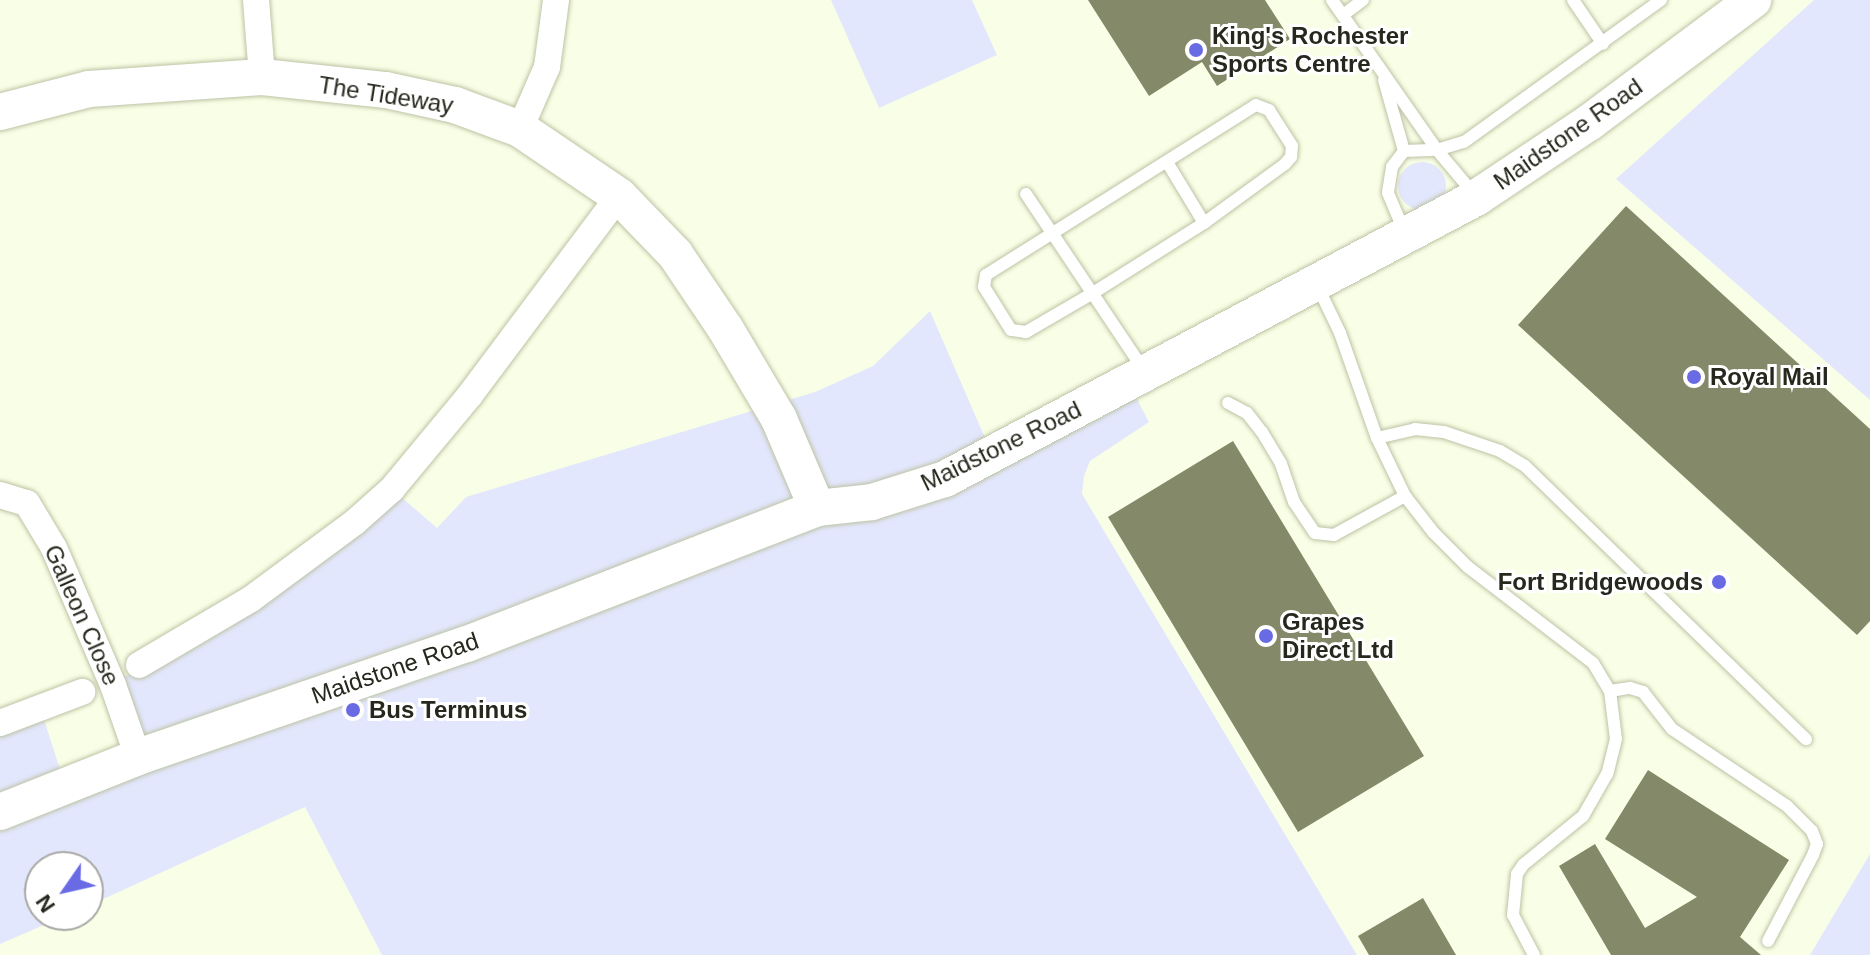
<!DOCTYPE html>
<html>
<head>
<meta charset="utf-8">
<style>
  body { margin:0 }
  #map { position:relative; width:1870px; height:955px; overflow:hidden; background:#f9ffe6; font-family:Helvetica,sans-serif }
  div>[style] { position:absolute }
  .green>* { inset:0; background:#e3e7fd }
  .round { border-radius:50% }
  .building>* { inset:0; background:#838969 }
  .roads { filter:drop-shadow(0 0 2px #bdc3a5) drop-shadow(0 0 2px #bdc3a5) }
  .lane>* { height:12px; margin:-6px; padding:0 6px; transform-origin:6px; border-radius:6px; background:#fff }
  .street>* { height:26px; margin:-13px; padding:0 13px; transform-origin:13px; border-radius:13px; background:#fff }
  .secondary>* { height:36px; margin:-18px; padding:0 18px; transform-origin:18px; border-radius:18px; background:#fff }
  .dots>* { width:22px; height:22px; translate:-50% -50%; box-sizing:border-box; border:4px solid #fff; border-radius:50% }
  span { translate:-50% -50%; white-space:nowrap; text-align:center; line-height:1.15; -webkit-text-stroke:6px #fff; paint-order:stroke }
  .poi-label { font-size:24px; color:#26281d; font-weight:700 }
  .left { translate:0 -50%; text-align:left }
  .right { translate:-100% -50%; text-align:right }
  .street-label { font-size:24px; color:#26281d }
  .north { position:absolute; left:24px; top:851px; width:80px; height:80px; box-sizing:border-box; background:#fff; border:2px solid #a8a9a5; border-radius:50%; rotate:236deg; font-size:22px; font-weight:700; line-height:32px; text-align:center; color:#26281d }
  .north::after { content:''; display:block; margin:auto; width:28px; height:36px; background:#696be4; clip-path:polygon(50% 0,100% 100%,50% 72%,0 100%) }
</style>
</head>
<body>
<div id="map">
  <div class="green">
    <i style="clip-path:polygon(831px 0,972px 0,997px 55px,879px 108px)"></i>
    <i style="clip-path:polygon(1814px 0,1870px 0,1870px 400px,1616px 179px)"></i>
    <i class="round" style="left:1398px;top:162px;width:48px;height:48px"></i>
    <i style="clip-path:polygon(930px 311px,992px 454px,1129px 384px,1149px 422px,1090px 461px,1084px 476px,1082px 494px,1357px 955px,382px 955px,305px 807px,88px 906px,88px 867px,40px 867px,40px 915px,67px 915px,0 944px,0 723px,40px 707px,65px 785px,138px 757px,113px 685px,392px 489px,437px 528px,466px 497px,815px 392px,873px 366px)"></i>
    <i style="clip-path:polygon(1870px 854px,1870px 955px,1810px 955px)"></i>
  </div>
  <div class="building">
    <i style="clip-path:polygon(1088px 0,1265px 0,1290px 39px,1217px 86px,1202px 62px,1149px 96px)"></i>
    <i style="clip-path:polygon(1626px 206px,1870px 429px,1870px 621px,1857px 635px,1518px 325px)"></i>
    <i style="clip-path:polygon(1233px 441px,1424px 756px,1298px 832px,1108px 517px)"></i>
    <i style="clip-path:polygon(1648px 770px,1789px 860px,1740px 937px,1761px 955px,1611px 955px,1559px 866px,1595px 844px,1645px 928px,1697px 897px,1605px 839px)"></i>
    <i style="clip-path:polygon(1423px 898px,1456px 955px,1369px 955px,1358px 936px)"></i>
  </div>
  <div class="roads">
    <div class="lane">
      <i style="left:1332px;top:0;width:183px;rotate:55deg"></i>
      <i style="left:1437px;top:150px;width:57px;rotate:49.9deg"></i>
      <i style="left:1573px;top:0;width:53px;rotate:55.7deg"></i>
      <i style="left:1343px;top:15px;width:25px;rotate:-37deg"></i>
      <i style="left:1384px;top:80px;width:74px;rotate:74.3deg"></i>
      <i style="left:1404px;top:151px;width:20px;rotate:127deg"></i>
      <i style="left:1392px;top:167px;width:26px;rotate:99deg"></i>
      <i style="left:1388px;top:193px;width:41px;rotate:67.2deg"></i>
      <i style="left:1256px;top:105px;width:14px;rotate:21deg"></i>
      <i style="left:1269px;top:110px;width:43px;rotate:57.4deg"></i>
      <i style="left:1292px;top:146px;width:11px;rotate:95deg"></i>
      <i style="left:1291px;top:157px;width:9px;rotate:131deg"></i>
      <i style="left:1285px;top:164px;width:100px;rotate:143.9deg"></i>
      <i style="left:1204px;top:223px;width:131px;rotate:147.8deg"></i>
      <i style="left:1093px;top:293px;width:78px;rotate:149.8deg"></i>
      <i style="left:1026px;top:332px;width:15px;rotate:-172deg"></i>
      <i style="left:1011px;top:330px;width:51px;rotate:-122.1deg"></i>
      <i style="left:984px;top:287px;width:12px;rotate:-81deg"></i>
      <i style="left:986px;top:275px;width:319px;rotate:-32.2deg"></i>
      <i style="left:1404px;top:151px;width:33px;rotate:-2deg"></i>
      <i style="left:1437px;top:150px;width:28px;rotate:-17deg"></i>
      <i style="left:1464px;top:142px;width:243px;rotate:-35.8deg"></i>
      <i style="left:1167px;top:162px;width:71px;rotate:58.8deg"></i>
      <i style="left:1026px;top:194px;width:211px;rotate:56.2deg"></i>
      <i style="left:1318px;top:287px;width:51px;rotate:64.4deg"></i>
      <i style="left:1340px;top:333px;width:111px;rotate:70.6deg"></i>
      <i style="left:1377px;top:438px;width:64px;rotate:64.2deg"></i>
      <i style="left:1405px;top:496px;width:46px;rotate:52.1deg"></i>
      <i style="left:1433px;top:532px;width:49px;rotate:45deg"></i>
      <i style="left:1468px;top:567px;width:158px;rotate:37.5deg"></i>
      <i style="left:1593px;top:663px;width:33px;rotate:59deg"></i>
      <i style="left:1610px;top:691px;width:48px;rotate:82.9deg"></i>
      <i style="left:1616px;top:739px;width:36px;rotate:104deg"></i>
      <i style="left:1607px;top:774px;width:48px;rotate:119.7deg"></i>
      <i style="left:1583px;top:816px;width:77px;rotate:140.8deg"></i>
      <i style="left:1523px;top:865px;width:11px;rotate:124deg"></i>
      <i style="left:1517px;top:874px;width:41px;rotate:95.6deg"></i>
      <i style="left:1513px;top:915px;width:45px;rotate:62.3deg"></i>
      <i style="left:1228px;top:403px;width:21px;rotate:28deg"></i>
      <i style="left:1247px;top:413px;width:24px;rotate:52deg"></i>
      <i style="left:1262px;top:432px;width:37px;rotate:59deg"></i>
      <i style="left:1281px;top:464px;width:40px;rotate:71.1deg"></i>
      <i style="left:1294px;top:502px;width:37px;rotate:56deg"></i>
      <i style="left:1315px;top:533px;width:19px;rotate:6deg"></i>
      <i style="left:1334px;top:535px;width:81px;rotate:-28.8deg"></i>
      <i style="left:1377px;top:438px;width:39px;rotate:-13deg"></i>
      <i style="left:1415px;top:429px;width:29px;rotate:6deg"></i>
      <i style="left:1444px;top:432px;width:59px;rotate:18.7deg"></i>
      <i style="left:1500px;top:451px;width:29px;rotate:31deg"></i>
      <i style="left:1525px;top:466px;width:392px;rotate:44.2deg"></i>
      <i style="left:1610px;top:691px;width:20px;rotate:-9deg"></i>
      <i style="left:1630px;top:688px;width:14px;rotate:17deg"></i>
      <i style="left:1643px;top:692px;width:47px;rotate:51.9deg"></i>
      <i style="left:1672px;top:729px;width:138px;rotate:33.8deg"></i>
      <i style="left:1787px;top:806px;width:35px;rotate:45deg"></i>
      <i style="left:1812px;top:831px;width:14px;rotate:69deg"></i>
      <i style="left:1817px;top:844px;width:12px;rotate:110deg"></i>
      <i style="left:1813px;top:855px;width:97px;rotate:117.6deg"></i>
    </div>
    <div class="street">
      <i style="left:256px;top:0;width:77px;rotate:85.5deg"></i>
      <i style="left:520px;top:129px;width:68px;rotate:-66.5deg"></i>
      <i style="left:547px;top:67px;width:68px;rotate:-82.3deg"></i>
      <i style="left:0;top:495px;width:28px;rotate:17deg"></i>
      <i style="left:27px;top:503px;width:52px;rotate:59deg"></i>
      <i style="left:54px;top:548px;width:149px;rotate:66.7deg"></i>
      <i style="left:113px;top:685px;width:76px;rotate:70.9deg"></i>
      <i style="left:139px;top:665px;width:130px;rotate:-30.5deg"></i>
      <i style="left:251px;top:599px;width:129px;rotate:-36.5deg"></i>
      <i style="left:355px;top:522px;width:50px;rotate:-41.7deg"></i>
      <i style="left:392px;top:489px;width:122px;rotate:-50.3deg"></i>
      <i style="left:470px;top:395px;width:249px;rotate:-53.2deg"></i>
      <i style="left:0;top:723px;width:88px;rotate:-20.7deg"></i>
    </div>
    <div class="secondary">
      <i style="left:0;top:112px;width:92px;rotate:-14.5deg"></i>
      <i style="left:89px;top:89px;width:173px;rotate:-4deg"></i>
      <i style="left:262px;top:77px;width:125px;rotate:6deg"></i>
      <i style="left:386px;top:90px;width:71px;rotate:12.3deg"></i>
      <i style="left:455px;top:105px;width:69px;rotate:20.3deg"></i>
      <i style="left:520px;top:129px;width:120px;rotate:34.1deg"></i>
      <i style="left:619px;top:196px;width:81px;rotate:46deg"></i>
      <i style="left:675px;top:254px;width:89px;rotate:56deg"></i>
      <i style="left:725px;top:328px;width:106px;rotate:59.3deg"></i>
      <i style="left:779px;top:419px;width:97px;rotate:66.9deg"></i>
      <i style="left:0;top:812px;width:149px;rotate:-21.7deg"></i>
      <i style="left:138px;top:757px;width:348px;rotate:-19deg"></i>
      <i style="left:467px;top:644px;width:375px;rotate:-21.2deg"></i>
      <i style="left:817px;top:508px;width:55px;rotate:-6.2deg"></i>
      <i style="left:872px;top:502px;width:77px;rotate:-17.5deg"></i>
      <i style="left:945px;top:479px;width:601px;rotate:-27.89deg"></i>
      <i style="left:1476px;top:198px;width:137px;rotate:-33.7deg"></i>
      <i style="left:1590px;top:122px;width:204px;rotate:-36.8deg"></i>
    </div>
  </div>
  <div class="dots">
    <i style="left:1196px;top:50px;background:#696be4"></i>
    <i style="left:1694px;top:377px;background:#696be4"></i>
    <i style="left:1719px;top:582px;background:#696be4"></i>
    <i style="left:1266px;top:636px;background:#696be4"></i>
    <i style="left:353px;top:710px;background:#696be4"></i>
  </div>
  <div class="poi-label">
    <span class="left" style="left:1212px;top:50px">King's Rochester<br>Sports Centre</span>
    <span class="left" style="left:1710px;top:377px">Royal Mail</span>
    <span class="right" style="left:1703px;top:582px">Fort Bridgewoods</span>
    <span class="left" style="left:1282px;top:636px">Grapes<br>Direct Ltd</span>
    <span class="left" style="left:369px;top:710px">Bus Terminus</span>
  </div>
  <div class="street-label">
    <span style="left:386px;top:95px;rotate:9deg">The Tideway</span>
    <span style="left:1568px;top:134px;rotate:-35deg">Maidstone Road</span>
    <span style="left:1001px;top:446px;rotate:-26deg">Maidstone Road</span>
    <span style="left:82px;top:615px;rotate:66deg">Galleon Close</span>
    <span style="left:395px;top:668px;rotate:-19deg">Maidstone Road</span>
  </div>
  <div class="north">N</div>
</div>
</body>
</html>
